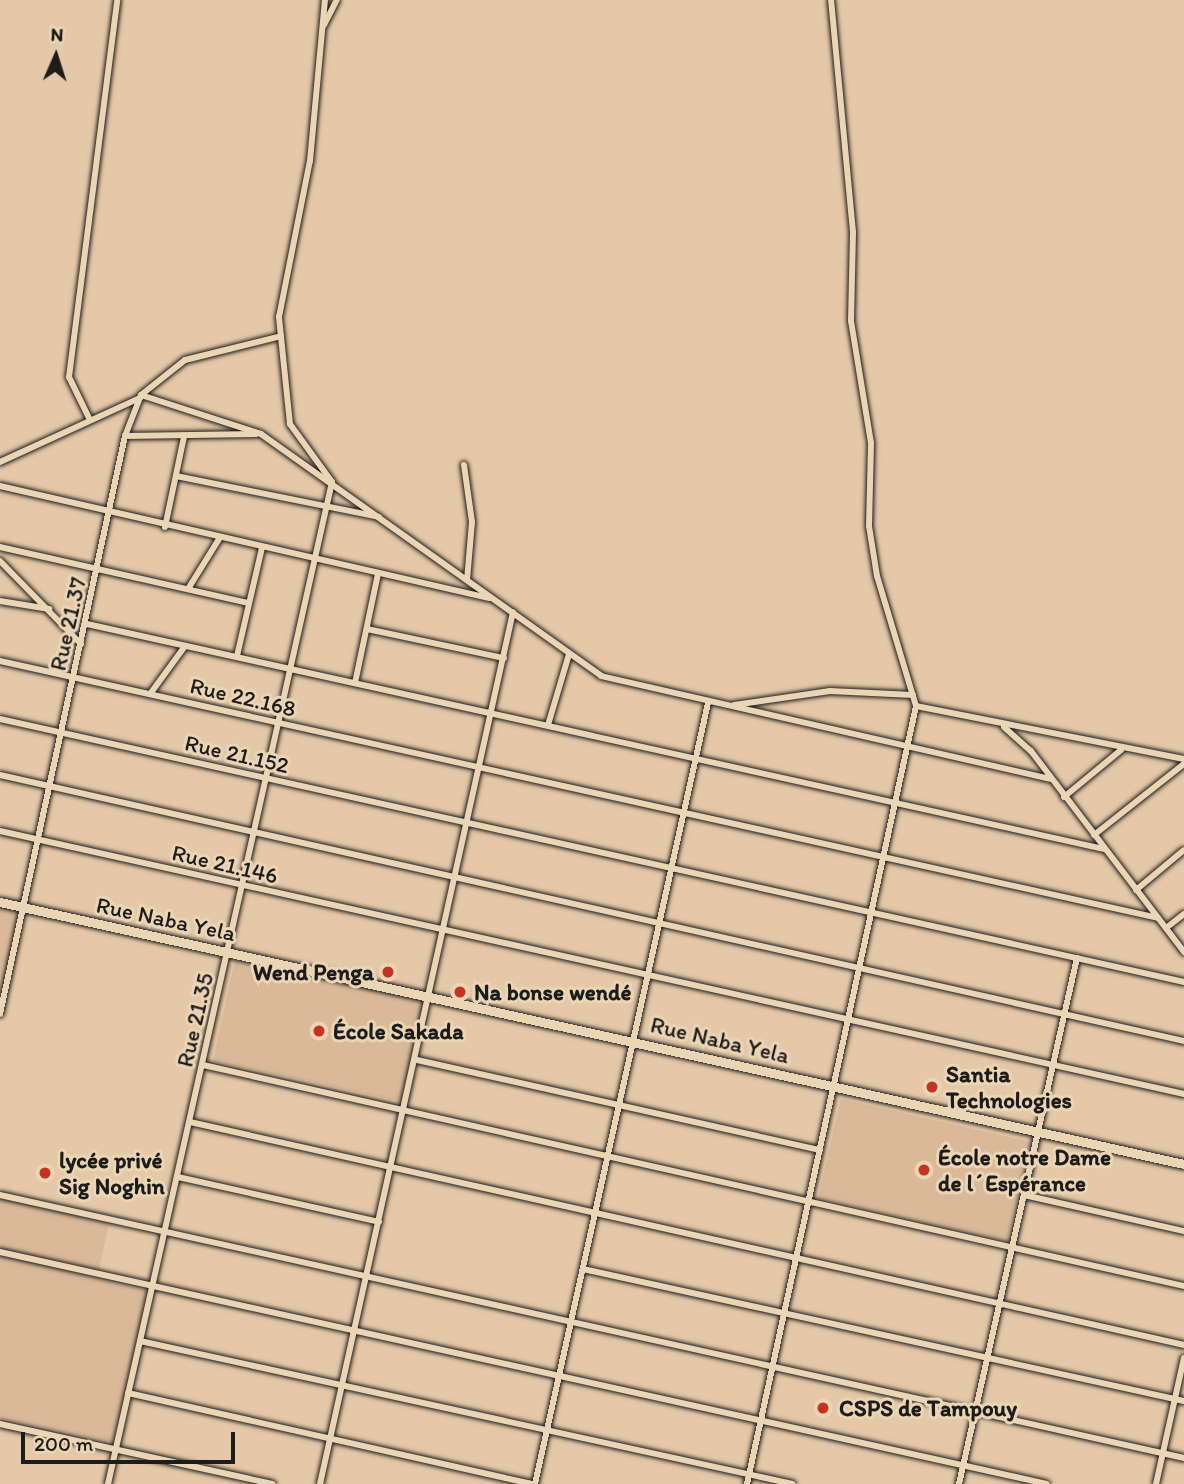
<!DOCTYPE html>
<html>
<head>
<meta charset="utf-8">
<style>
  body { margin:0 }
  #map { position:relative; width:1184px; height:1484px; overflow:hidden; background:#e5c8a7; font-family:Itim,sans-serif }
  div>[style] { position:absolute }
  .built>* { inset:0; background:#dab999 }
  .roads { filter:drop-shadow(0 0 2px #1c1c1c) drop-shadow(0 0 2px #1c1c1c) }
  .street>* { height:6px; margin:-3px; padding:0 3px; transform-origin:3px; border-radius:3px; background:#ead5b4 }
  .secondary>* { height:9px; margin:-4.5px; padding:0 4.5px; transform-origin:4.5px; border-radius:4.5px; background:#ead5b4 }
  .dots>* { width:19px; height:19px; translate:-50% -50%; box-sizing:border-box; border:4px solid #ead5b4; border-radius:50% }
  span { translate:-50% -50%; white-space:nowrap; text-align:center; line-height:1.15; -webkit-text-stroke:6px #ead5b4; paint-order:stroke }
  .street-label { font-size:23px; color:#1c1c1c }
  .poi-label { font-size:23px; color:#1c1c1c; font-weight:700 }
  .right { translate:-100% -50%; text-align:right }
  .left { translate:0 -50%; text-align:left }
  .north { position:absolute; left:21px; top:21px; width:70px; height:70px; -webkit-text-stroke:5px #ead5b4; paint-order:stroke; rotate:3deg; font-size:19px; font-weight:700; line-height:28px; text-align:center; color:#1c1c1c }
  .north::after { content:''; display:block; margin:auto; width:24px; height:32px; background:#1c1c1c; clip-path:polygon(50% 0,100% 100%,50% 72%,0 100%) }
  .scale { position:absolute; left:21px; top:1432px; width:214px; height:32px; box-sizing:border-box; border:4px solid #1c1c1c; border-top:0; padding-left:9px; font-size:21px; line-height:24px; white-space:nowrap; color:#1c1c1c; -webkit-text-stroke:5px #ead5b4; paint-order:stroke }
</style>
</head>
<body>
<div id="map">
  <div class="built">
    <i style="clip-path:polygon(0 906px,19px 911px,0 998px)"></i>
    <i style="clip-path:polygon(235px 960px,425px 1001px,403px 1102px,213px 1061px)"></i>
    <i style="clip-path:polygon(841px 1099px,1030px 1142px,1007px 1241px,818px 1198px)"></i>
    <i style="clip-path:polygon(0 1198px,109px 1223px,97px 1279px,148px 1291px,116px 1443px,0 1418px)"></i>
  </div>
  <div class="roads">
    <div class="street">
      <i style="left:324px;top:25px;width:28px;rotate:-63deg"></i>
      <i style="left:141px;top:395px;width:126px;rotate:18deg"></i>
      <i style="left:261px;top:434px;width:417px;rotate:35.4deg"></i>
      <i style="left:601px;top:676px;width:461px;rotate:12.9deg"></i>
      <i style="left:90px;top:420px;width:48px;rotate:-116deg"></i>
      <i style="left:69px;top:377px;width:380px;rotate:-82.7deg"></i>
      <i style="left:125px;top:436px;width:131px;rotate:-0.9deg"></i>
      <i style="left:0;top:462px;width:154px;rotate:-24.6deg"></i>
      <i style="left:464px;top:465px;width:58px;rotate:82deg"></i>
      <i style="left:472px;top:522px;width:58px;rotate:94.9deg"></i>
      <i style="left:176px;top:476px;width:207px;rotate:11.4deg"></i>
      <i style="left:0;top:486px;width:502px;rotate:12.9deg"></i>
      <i style="left:165px;top:527px;width:92px;rotate:-78.1deg"></i>
      <i style="left:0;top:547px;width:254px;rotate:12.7deg"></i>
      <i style="left:0;top:561px;width:116px;rotate:45.7deg"></i>
      <i style="left:188px;top:589px;width:59px;rotate:-58.2deg"></i>
      <i style="left:0;top:601px;width:50px;rotate:9.3deg"></i>
      <i style="left:87px;top:624px;width:1042px;rotate:12.48deg"></i>
      <i style="left:367px;top:629px;width:140px;rotate:12deg"></i>
      <i style="left:237px;top:656px;width:111px;rotate:-77deg"></i>
      <i style="left:0;top:661px;width:1186px;rotate:12.51deg"></i>
      <i style="left:355px;top:683px;width:111px;rotate:-78.1deg"></i>
      <i style="left:150px;top:694px;width:59px;rotate:-53.9deg"></i>
      <i style="left:734px;top:705px;width:97px;rotate:-8.3deg"></i>
      <i style="left:830px;top:691px;width:83px;rotate:2.8deg"></i>
      <i style="left:916px;top:706px;width:273px;rotate:11.2deg"></i>
      <i style="left:0;top:719px;width:1213px;rotate:12.52deg"></i>
      <i style="left:548px;top:725px;width:74px;rotate:-73.5deg"></i>
      <i style="left:1004px;top:727px;width:36px;rotate:42deg"></i>
      <i style="left:1031px;top:751px;width:253px;rotate:52.7deg"></i>
      <i style="left:0;top:775px;width:1214px;rotate:12.66deg"></i>
      <i style="left:1064px;top:797px;width:74px;rotate:-39.5deg"></i>
      <i style="left:0;top:831px;width:1213px;rotate:12.52deg"></i>
      <i style="left:1094px;top:835px;width:115px;rotate:-38.3deg"></i>
      <i style="left:1136px;top:890px;width:62px;rotate:-39.8deg"></i>
      <i style="left:1166px;top:928px;width:23px;rotate:-38deg"></i>
      <i style="left:0;top:1014px;width:591px;rotate:-77.8deg"></i>
      <i style="left:125px;top:436px;width:44px;rotate:-68.7deg"></i>
      <i style="left:141px;top:395px;width:56px;rotate:-38.5deg"></i>
      <i style="left:185px;top:360px;width:99px;rotate:-14deg"></i>
      <i style="left:417px;top:1060px;width:413px;rotate:12.6deg"></i>
      <i style="left:203px;top:1065px;width:1006px;rotate:12.7deg"></i>
      <i style="left:190px;top:1122px;width:1019px;rotate:12.64deg"></i>
      <i style="left:178px;top:1177px;width:206px;rotate:12.6deg"></i>
      <i style="left:0;top:1195px;width:1213px;rotate:12.52deg"></i>
      <i style="left:1024px;top:1195px;width:164px;rotate:12.7deg"></i>
      <i style="left:0;top:1252px;width:1072px;rotate:12.49deg"></i>
      <i style="left:583px;top:1269px;width:615px;rotate:12.39deg"></i>
      <i style="left:140px;top:1341px;width:668px;rotate:12.35deg"></i>
      <i style="left:128px;top:1393px;width:413px;rotate:12.7deg"></i>
      <i style="left:0;top:1424px;width:279px;rotate:12.4deg"></i>
      <i style="left:108px;top:1484px;width:1027px;rotate:-77.4deg"></i>
      <i style="left:332px;top:482px;width:72px;rotate:-125.9deg"></i>
      <i style="left:290px;top:424px;width:108px;rotate:-95.9deg"></i>
      <i style="left:279px;top:317px;width:159px;rotate:-78.8deg"></i>
      <i style="left:310px;top:161px;width:162px;rotate:-84.7deg"></i>
      <i style="left:320px;top:1484px;width:893px;rotate:-77.52deg"></i>
      <i style="left:535px;top:1484px;width:800px;rotate:-77.51deg"></i>
      <i style="left:747px;top:1484px;width:796px;rotate:-77.74deg"></i>
      <i style="left:916px;top:706px;width:136px;rotate:-106.7deg"></i>
      <i style="left:877px;top:576px;width:51px;rotate:-99.1deg"></i>
      <i style="left:869px;top:526px;width:83px;rotate:-88.6deg"></i>
      <i style="left:871px;top:443px;width:124px;rotate:-99.3deg"></i>
      <i style="left:851px;top:321px;width:89px;rotate:-88.7deg"></i>
      <i style="left:853px;top:232px;width:233px;rotate:-95.4deg"></i>
      <i style="left:959px;top:1484px;width:539px;rotate:-77.36deg"></i>
      <i style="left:1156px;top:1484px;width:129px;rotate:-77.5deg"></i>
    </div>
    <div class="secondary">
      <i style="left:0;top:902px;width:1213px;rotate:12.48deg"></i>
    </div>
  </div>
  <div class="dots">
    <i style="left:388px;top:972px;background:#c8321e"></i>
    <i style="left:460px;top:992px;background:#c8321e"></i>
    <i style="left:319px;top:1031px;background:#c8321e"></i>
    <i style="left:932px;top:1087px;background:#c8321e"></i>
    <i style="left:924px;top:1170px;background:#c8321e"></i>
    <i style="left:45px;top:1173px;background:#c8321e"></i>
    <i style="left:823px;top:1408px;background:#c8321e"></i>
  </div>
  <div class="street-label">
    <span style="left:68px;top:624px;rotate:-77deg">Rue 21.37</span>
    <span style="left:243px;top:697px;rotate:13deg">Rue 22.168</span>
    <span style="left:237px;top:754px;rotate:13deg">Rue 21.152</span>
    <span style="left:225px;top:864px;rotate:13deg">Rue 21.146</span>
    <span style="left:166px;top:919px;rotate:12deg">Rue Naba Yela</span>
    <span style="left:195px;top:1020px;rotate:-77deg">Rue 21.35</span>
    <span style="left:720px;top:1040px;rotate:13deg">Rue Naba Yela</span>
  </div>
  <div class="poi-label">
    <span class="right" style="left:374px;top:972px">Wend Penga</span>
    <span class="left" style="left:474px;top:992px">Na bonse wendé</span>
    <span class="left" style="left:333px;top:1031px">École Sakada</span>
    <span class="left" style="left:946px;top:1087px">Santia<br>Technologies</span>
    <span class="left" style="left:938px;top:1170px">École notre Dame<br>de l´Espérance</span>
    <span class="left" style="left:59px;top:1173px">lycée privé<br>Sig Noghin</span>
    <span class="left" style="left:839px;top:1408px">CSPS de Tampouy</span>
  </div>
  <div class="north">N</div>
  <div class="scale">200 m</div>
</div>
</body>
</html>
